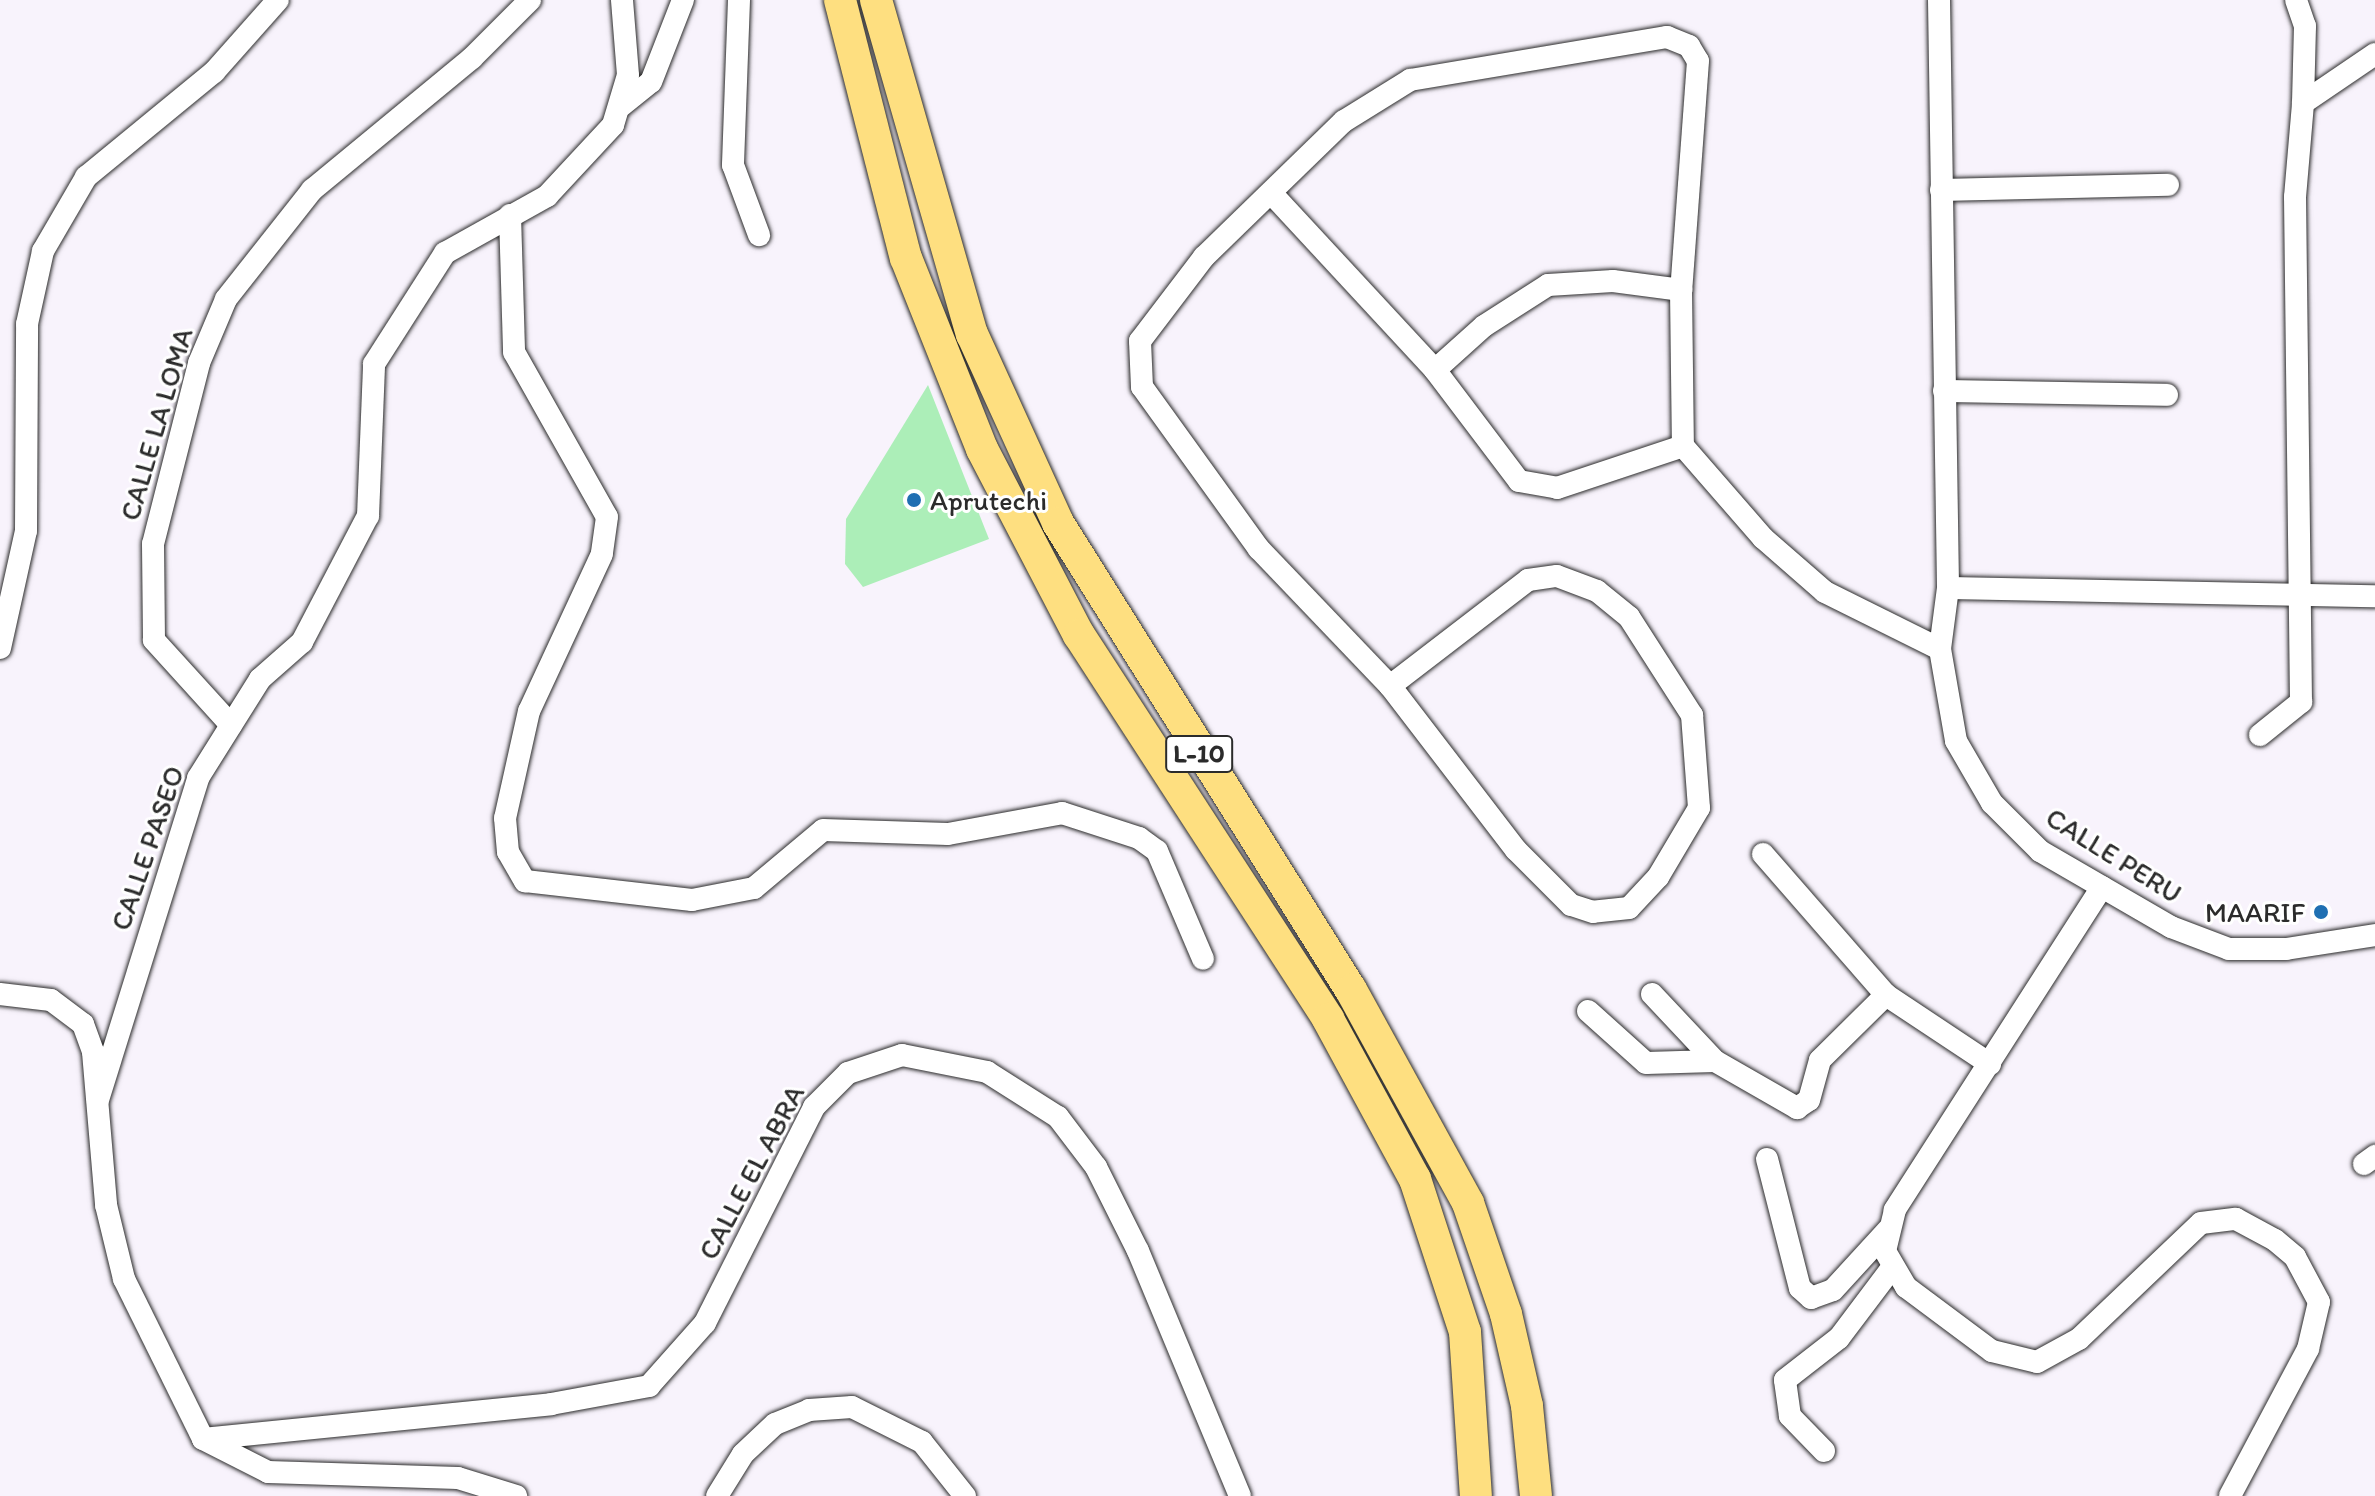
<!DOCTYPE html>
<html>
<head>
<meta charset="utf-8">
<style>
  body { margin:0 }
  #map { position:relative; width:2375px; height:1496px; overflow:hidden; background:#f8f3fc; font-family:Itim,sans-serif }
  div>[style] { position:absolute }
  .green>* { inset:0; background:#aceeb8 }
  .roads { filter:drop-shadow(0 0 2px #2b2b2b) drop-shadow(0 0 2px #2b2b2b) }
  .minor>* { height:22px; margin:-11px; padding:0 11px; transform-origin:11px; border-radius:11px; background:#fff }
  .highway>* { height:32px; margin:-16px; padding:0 16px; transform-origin:16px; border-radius:16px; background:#fedf80 }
  .dots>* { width:22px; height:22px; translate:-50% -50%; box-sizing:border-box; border:4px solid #fff; border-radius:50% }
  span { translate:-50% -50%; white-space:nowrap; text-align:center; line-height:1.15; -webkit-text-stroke:6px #fff; paint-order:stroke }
  .shield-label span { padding:2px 6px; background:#fff; border:2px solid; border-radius:6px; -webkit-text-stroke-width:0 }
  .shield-label { font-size:26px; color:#2b2b2b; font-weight:700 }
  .street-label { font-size:28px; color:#2b2b2b }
  .poi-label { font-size:28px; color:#2b2b2b }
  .left { translate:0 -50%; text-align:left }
  .right { translate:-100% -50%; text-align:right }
</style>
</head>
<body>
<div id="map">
  <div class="green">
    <i style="clip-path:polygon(928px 385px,989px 539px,863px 587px,845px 564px,846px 519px)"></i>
  </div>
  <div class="roads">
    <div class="minor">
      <i style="left:739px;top:0;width:165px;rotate:92.1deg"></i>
      <i style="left:733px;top:165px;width:75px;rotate:69.6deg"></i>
      <i style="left:1939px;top:0;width:588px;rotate:89.12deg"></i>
      <i style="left:1948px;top:588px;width:62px;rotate:97.5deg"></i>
      <i style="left:1940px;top:649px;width:93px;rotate:80.1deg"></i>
      <i style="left:1956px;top:741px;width:72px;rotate:59.9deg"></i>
      <i style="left:1992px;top:803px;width:68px;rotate:45deg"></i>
      <i style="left:2040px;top:851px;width:151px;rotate:30.1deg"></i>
      <i style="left:2171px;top:927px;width:62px;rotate:20.8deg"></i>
      <i style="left:2229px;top:949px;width:57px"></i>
      <i style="left:2286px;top:949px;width:90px;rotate:-8.9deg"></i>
      <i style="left:2296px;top:0;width:28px;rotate:71deg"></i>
      <i style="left:2305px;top:26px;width:77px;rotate:91.5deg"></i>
      <i style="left:621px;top:106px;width:38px;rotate:-39deg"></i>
      <i style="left:651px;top:82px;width:88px;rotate:-68.7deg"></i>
      <i style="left:1941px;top:190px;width:227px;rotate:-1.3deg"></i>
      <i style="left:1274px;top:196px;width:237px;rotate:47.2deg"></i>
      <i style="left:1435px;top:370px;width:139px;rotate:52.9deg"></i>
      <i style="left:1519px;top:481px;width:39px;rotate:10deg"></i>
      <i style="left:1557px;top:488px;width:133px;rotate:-18.4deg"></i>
      <i style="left:510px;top:215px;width:137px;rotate:88.3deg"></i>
      <i style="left:514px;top:352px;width:189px;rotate:60.6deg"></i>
      <i style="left:607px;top:517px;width:37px;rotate:98deg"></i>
      <i style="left:602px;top:554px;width:173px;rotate:114.9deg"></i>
      <i style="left:529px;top:711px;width:110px;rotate:102.6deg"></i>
      <i style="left:505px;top:818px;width:34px;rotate:85deg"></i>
      <i style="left:508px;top:852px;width:34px;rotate:60deg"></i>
      <i style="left:525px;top:881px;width:168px;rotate:6.5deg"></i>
      <i style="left:692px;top:900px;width:63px;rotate:-11deg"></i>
      <i style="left:754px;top:888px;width:90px;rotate:-40deg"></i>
      <i style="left:823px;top:830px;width:125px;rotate:1.8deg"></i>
      <i style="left:948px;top:834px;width:116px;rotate:-10.4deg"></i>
      <i style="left:1062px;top:813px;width:81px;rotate:18deg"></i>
      <i style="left:1139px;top:838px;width:22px;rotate:36deg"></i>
      <i style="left:1157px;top:851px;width:117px;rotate:66.9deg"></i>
      <i style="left:1435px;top:370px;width:66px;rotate:-41.9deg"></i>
      <i style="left:1484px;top:326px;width:76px;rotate:-32.6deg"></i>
      <i style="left:1548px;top:285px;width:65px;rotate:-3.5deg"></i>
      <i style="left:1613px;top:281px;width:69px;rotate:7.5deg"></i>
      <i style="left:1944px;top:391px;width:223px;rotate:1deg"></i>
      <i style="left:1948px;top:588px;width:427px;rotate:1.1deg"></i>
      <i style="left:0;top:648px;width:120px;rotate:-77.5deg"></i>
      <i style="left:26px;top:531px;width:207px;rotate:-89.7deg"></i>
      <i style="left:27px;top:324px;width:75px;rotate:-77.6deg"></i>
      <i style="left:43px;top:251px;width:86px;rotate:-59.8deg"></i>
      <i style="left:86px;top:177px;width:166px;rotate:-39.4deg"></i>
      <i style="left:214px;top:72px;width:96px;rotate:-48.4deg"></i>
      <i style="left:1390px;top:686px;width:174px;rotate:-37.5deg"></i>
      <i style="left:1528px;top:580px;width:29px;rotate:-8deg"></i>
      <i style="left:1557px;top:576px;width:43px;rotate:20.6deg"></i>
      <i style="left:1597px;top:591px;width:41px;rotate:39.1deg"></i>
      <i style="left:1629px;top:617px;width:117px;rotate:57.3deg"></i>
      <i style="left:1692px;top:715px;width:93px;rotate:85.7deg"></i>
      <i style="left:1699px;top:808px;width:80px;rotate:120.7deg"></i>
      <i style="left:1658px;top:877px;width:42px;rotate:133.1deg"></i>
      <i style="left:1629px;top:908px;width:36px;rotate:174deg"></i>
      <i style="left:1593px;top:912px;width:23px;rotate:-162deg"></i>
      <i style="left:1571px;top:905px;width:78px;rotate:-135deg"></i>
      <i style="left:1516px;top:850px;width:207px;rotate:-127.5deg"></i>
      <i style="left:1390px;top:686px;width:190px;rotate:-133.7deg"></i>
      <i style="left:1259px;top:549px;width:200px;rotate:-125.8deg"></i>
      <i style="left:1142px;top:387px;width:46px;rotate:-92.5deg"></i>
      <i style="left:1140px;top:341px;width:106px;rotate:-52.7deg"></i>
      <i style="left:1204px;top:257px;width:195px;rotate:-44.2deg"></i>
      <i style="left:1344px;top:121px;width:78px;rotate:-31.8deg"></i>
      <i style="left:1410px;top:80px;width:261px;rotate:-9.5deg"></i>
      <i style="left:1667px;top:37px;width:24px;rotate:22deg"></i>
      <i style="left:1689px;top:46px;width:17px;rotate:59deg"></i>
      <i style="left:1698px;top:61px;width:230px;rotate:94.2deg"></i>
      <i style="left:1681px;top:290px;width:156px;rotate:89.3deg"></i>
      <i style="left:1683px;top:446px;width:122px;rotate:49deg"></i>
      <i style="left:1763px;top:538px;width:82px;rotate:41.1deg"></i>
      <i style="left:1825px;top:592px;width:128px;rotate:26.4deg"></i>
      <i style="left:231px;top:725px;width:115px;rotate:-132.2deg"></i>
      <i style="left:154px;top:640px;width:96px;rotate:-90.6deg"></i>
      <i style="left:153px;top:544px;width:187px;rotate:-75.7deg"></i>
      <i style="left:199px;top:363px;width:69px;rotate:-67.1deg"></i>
      <i style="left:226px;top:299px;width:139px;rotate:-51.7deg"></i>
      <i style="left:312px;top:190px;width:207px;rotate:-39.5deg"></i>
      <i style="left:472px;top:58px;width:82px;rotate:-45deg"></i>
      <i style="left:2260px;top:735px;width:53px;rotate:-38.8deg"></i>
      <i style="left:2301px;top:702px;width:505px;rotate:-90.68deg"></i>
      <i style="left:2295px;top:197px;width:94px;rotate:-85.1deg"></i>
      <i style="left:2303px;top:103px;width:87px;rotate:-34.2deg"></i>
      <i style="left:1763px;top:854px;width:187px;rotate:48.9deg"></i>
      <i style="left:1886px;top:995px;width:125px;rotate:33.6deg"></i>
      <i style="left:2102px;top:887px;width:384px;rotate:122.7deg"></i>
      <i style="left:1895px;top:1210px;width:42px;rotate:103.7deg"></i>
      <i style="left:1885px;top:1251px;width:42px;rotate:59.7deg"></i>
      <i style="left:1906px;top:1287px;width:107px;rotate:36.7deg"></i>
      <i style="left:1992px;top:1351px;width:46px;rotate:13.7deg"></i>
      <i style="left:2037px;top:1362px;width:48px;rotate:-28.7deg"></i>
      <i style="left:2079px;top:1339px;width:168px;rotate:-43.6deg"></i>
      <i style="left:2201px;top:1223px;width:35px;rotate:-7deg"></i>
      <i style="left:2236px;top:1219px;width:44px;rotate:28.3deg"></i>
      <i style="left:2275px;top:1240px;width:26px;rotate:40deg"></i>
      <i style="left:2295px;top:1257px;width:51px;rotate:61.9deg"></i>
      <i style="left:2319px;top:1302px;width:48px;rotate:103.2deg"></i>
      <i style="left:2308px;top:1349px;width:166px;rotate:118deg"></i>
      <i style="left:0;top:994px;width:51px;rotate:6.7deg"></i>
      <i style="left:51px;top:1000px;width:40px;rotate:37deg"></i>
      <i style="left:83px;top:1024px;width:30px;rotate:70deg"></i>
      <i style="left:93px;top:1052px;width:154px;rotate:85.1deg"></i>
      <i style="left:106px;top:1205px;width:76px;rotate:76.3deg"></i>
      <i style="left:124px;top:1279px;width:178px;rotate:63.7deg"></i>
      <i style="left:203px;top:1439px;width:73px;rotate:26.9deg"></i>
      <i style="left:268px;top:1472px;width:190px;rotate:1.8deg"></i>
      <i style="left:458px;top:1478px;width:61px;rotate:17.2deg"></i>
      <i style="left:1652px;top:994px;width:92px;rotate:46.8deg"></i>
      <i style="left:1715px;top:1061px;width:95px;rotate:29.8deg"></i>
      <i style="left:1797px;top:1108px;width:14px;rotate:-34deg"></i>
      <i style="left:1809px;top:1100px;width:41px;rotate:-74.6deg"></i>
      <i style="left:1820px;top:1060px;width:93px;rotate:-44.6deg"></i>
      <i style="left:1588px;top:1011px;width:78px;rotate:41.9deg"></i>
      <i style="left:1646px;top:1063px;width:69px;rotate:-1.7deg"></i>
      <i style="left:98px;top:1100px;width:337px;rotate:-72.7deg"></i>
      <i style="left:198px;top:778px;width:117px;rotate:-57.9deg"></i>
      <i style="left:260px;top:679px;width:56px;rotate:-41.4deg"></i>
      <i style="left:302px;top:642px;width:142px;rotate:-62.4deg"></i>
      <i style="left:368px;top:516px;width:152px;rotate:-87.7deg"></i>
      <i style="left:374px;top:364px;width:132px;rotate:-57.4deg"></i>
      <i style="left:445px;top:253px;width:117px;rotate:-29.2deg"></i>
      <i style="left:547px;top:196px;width:97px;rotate:-47.1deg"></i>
      <i style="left:613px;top:125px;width:52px;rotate:-73.3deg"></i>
      <i style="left:628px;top:75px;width:75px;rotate:-94.6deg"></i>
      <i style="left:1767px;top:1159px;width:133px;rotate:75.7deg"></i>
      <i style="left:1800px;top:1288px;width:15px;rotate:42deg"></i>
      <i style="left:1811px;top:1298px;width:23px;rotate:-20deg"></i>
      <i style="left:1833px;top:1290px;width:81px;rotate:-47.5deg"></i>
      <i style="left:2364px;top:1164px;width:14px;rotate:-36deg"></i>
      <i style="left:203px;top:1439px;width:350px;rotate:-5.7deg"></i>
      <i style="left:551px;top:1404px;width:100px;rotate:-10.4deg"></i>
      <i style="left:649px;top:1386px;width:84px;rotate:-48.4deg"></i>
      <i style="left:705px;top:1323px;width:242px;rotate:-63.2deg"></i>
      <i style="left:814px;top:1107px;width:48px;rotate:-45deg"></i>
      <i style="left:848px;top:1073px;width:57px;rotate:-18.4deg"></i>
      <i style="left:902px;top:1055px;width:87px;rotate:11.3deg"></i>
      <i style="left:987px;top:1072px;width:84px;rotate:32.4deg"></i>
      <i style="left:1058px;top:1117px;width:63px;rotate:52.8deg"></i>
      <i style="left:1096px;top:1167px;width:94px;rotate:63.4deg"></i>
      <i style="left:1138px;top:1251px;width:265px;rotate:67.4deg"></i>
      <i style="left:1824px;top:1451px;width:49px;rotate:-134.2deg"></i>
      <i style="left:1790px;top:1416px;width:36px;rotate:-98deg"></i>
      <i style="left:1785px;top:1380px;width:68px;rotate:-37.9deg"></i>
      <i style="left:1839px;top:1338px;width:86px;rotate:-53deg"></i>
      <i style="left:717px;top:1496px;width:49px;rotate:-58.2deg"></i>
      <i style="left:743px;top:1454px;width:44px;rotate:-43.2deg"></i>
      <i style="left:775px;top:1424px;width:37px;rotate:-22deg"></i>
      <i style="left:809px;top:1410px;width:43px;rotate:-4deg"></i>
      <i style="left:852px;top:1407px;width:78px;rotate:26.6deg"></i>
      <i style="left:922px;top:1442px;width:69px;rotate:51.5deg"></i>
    </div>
    <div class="highway">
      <i style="left:840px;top:0;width:266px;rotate:75.7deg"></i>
      <i style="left:906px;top:258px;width:206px;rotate:68.3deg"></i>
      <i style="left:982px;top:449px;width:210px;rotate:62.5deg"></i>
      <i style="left:1079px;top:635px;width:458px;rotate:57deg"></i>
      <i style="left:1328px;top:1019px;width:182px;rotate:61.5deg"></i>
      <i style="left:1415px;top:1179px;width:161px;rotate:71.9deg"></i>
      <i style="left:1465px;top:1332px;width:164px;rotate:86.2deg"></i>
      <i style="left:876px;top:0;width:348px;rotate:74deg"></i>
      <i style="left:972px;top:334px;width:208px;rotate:65.5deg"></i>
      <i style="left:1058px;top:523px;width:551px;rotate:57.9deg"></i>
      <i style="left:1351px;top:990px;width:243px;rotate:61.2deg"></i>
      <i style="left:1468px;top:1203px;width:117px;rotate:71.1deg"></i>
      <i style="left:1506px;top:1314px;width:94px;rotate:77.1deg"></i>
      <i style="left:1527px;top:1406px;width:90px;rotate:84.3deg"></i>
    </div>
  </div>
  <div class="dots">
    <i style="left:914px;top:500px;background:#1f6fb2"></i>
    <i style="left:2321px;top:912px;background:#1f6fb2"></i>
  </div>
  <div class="shield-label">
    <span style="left:1199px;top:754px">L-10</span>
  </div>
  <div class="street-label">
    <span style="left:156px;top:424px;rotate:-74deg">CALLE LA LOMA</span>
    <span style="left:147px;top:848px;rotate:-71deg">CALLE PASEO</span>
    <span style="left:2114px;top:855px;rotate:32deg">CALLE PERU</span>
    <span style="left:751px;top:1172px;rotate:-62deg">CALLE EL ABRA</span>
  </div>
  <div class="poi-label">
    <span class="left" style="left:930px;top:500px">Aprutechi</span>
    <span class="right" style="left:2305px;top:912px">MAARIF</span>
  </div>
</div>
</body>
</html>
